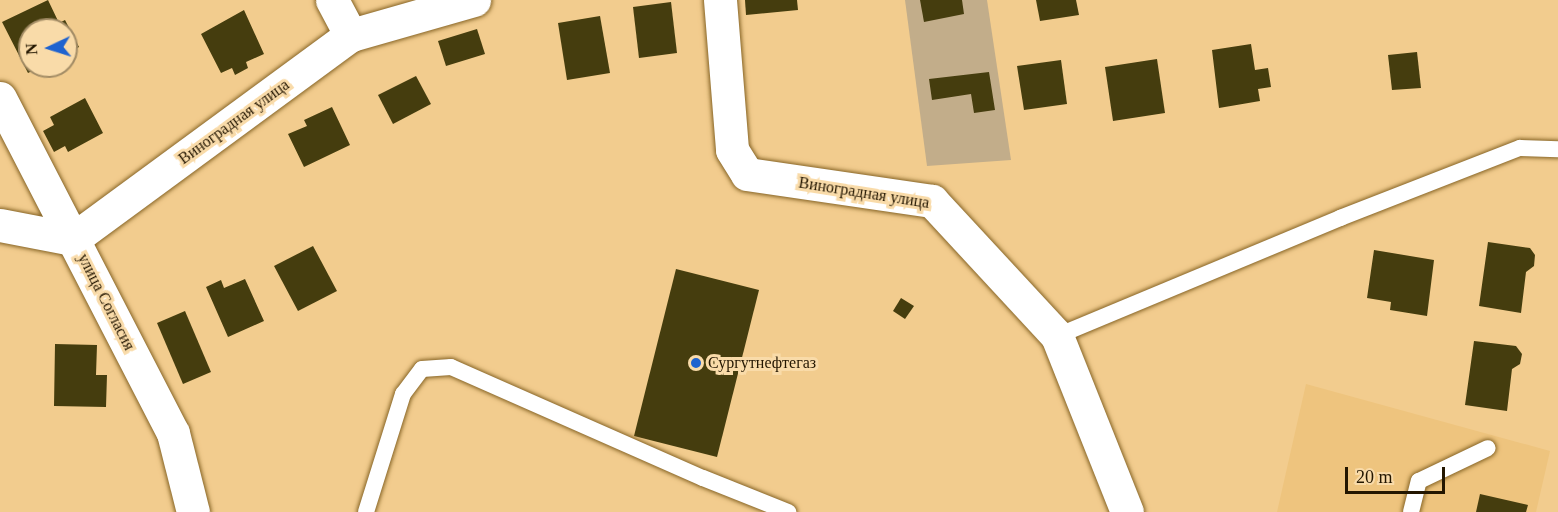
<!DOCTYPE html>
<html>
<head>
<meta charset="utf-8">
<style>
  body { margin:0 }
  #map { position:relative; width:1558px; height:512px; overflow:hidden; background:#f2cc8e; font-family:Georgia,serif }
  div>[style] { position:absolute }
  .built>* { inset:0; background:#eec47e }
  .green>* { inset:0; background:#c2ad8a }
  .building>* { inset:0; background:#453d0e }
  .roads { filter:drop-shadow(0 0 2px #876526) drop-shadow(0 0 2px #876526) }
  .service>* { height:16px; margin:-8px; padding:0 8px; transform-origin:8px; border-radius:8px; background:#fff }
  .minor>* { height:33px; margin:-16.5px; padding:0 16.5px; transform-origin:16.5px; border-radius:16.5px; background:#fff }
  .dots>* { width:16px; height:16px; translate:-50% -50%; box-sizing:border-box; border:3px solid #f9dba9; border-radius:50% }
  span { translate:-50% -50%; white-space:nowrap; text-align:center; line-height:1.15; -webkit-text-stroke:6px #f9dba9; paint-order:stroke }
  .street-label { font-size:16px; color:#231600 }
  .poi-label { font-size:16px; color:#231600 }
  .left { translate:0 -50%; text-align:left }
  .north { position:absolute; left:18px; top:18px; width:60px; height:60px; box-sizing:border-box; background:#f9dba9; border:2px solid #a38c65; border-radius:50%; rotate:266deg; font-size:16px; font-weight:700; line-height:24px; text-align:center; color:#231600 }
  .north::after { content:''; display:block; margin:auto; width:21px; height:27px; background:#1f63cf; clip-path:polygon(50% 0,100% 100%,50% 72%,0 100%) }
  .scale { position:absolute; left:1345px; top:467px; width:100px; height:27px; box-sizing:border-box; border:3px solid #231600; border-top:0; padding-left:8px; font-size:18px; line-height:21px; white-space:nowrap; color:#231600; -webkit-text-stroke:4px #f9dba9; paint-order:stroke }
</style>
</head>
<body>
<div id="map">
  <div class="built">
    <i style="clip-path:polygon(1306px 384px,1550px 451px,1536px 512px,1277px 512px)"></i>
  </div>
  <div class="green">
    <i style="clip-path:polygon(905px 0,987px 0,1011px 160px,927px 166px)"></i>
  </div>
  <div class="building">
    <i style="clip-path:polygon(48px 0,59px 23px,65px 20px,79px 47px,66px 54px,66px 30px,30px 30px,30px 66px,42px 66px,28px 73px,2px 22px)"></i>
    <i style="clip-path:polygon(745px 0,797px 0,798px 10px,746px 15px)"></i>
    <i style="clip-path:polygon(920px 0,962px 0,964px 14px,924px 22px)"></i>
    <i style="clip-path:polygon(1036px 0,1076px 0,1079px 15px,1040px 21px)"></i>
    <i style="clip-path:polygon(671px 2px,677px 53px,639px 58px,633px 7px)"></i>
    <i style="clip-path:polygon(244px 10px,264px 54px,246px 62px,248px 68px,235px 75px,232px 68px,221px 73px,201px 34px)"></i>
    <i style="clip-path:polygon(600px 16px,610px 73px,567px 80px,558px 23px)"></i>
    <i style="clip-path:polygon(477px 29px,485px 54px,446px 66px,438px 41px)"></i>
    <i style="clip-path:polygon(1251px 44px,1255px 70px,1268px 68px,1271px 87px,1258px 89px,1260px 101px,1219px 108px,1212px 50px)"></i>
    <i style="clip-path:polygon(1417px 52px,1421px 88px,1392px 90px,1388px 55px)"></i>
    <i style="clip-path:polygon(1157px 59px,1165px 113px,1113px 121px,1105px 67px)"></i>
    <i style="clip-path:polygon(1061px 60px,1067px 104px,1024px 110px,1017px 66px)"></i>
    <i style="clip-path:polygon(989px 72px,995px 110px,974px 113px,971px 94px,932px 100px,929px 79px)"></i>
    <i style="clip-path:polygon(416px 76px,431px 104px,393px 124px,378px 95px)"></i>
    <i style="clip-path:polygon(85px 98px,103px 133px,68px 152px,65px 146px,54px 152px,43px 131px,54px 125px,50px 117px)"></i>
    <i style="clip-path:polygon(332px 107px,350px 145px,304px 167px,288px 134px,307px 126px,304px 120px)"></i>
    <i style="clip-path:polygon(1488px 242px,1530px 248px,1535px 255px,1534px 266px,1526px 272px,1521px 313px,1479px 306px)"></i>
    <i style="clip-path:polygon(313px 246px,337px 291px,298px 311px,274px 266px)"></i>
    <i style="clip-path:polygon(1374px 250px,1434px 260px,1427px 316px,1390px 310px,1391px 302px,1367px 298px)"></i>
    <i style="clip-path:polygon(676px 269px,759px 290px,717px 457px,634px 436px)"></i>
    <i style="clip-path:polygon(245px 279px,264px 321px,228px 337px,206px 287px,221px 280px,224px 288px)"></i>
    <i style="clip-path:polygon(901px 298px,914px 306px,905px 319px,893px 311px)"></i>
    <i style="clip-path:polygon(185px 311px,211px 372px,183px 384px,157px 323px)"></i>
    <i style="clip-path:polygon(1474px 341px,1516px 346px,1522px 354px,1520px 364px,1512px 369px,1507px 411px,1465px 405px)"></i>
    <i style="clip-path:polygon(55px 344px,97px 345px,96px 375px,107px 375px,106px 407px,54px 406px)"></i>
    <i style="clip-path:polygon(1480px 494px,1528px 505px,1526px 512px,1476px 512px)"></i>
  </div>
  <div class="roads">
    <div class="service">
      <i style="left:1057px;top:336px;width:307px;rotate:-22.6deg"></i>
      <i style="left:1340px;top:218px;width:193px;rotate:-21.3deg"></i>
      <i style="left:1520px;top:148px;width:38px;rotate:2deg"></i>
      <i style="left:366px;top:512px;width:124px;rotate:-72.6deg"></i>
      <i style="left:403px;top:394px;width:31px;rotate:-53deg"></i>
      <i style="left:422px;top:369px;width:29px;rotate:-4deg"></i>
      <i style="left:451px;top:367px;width:275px;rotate:23.8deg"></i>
      <i style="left:703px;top:478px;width:92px;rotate:21.8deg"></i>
      <i style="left:1411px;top:512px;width:32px;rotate:-76deg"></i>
      <i style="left:1419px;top:481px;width:76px;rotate:-25.6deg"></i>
    </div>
    <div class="minor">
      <i style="left:332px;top:0;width:40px;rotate:62deg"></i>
      <i style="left:720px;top:0;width:150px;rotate:85.4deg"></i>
      <i style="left:732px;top:150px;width:28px;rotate:58deg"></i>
      <i style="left:747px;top:174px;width:187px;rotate:8.3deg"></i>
      <i style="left:932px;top:201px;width:184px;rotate:47.2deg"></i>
      <i style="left:1057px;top:336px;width:189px;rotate:68.3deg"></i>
      <i style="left:0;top:98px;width:377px;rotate:62.7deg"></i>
      <i style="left:173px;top:433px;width:81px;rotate:75.8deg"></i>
      <i style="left:0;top:225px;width:74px;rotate:10.9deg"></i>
      <i style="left:73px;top:239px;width:345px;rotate:-36.3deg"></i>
      <i style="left:351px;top:35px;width:128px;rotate:-15.9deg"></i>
    </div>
  </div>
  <div class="dots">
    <i style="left:696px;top:363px;background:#1f63cf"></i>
  </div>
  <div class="street-label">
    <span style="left:234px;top:122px;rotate:-36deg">Виноградная улица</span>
    <span style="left:864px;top:193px;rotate:9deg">Виноградная улица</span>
    <span style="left:106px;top:302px;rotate:63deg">улица Согласия</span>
  </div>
  <div class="poi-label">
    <span class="left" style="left:708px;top:363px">Сургутнефтегаз</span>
  </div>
  <div class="north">N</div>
  <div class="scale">20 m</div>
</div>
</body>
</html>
